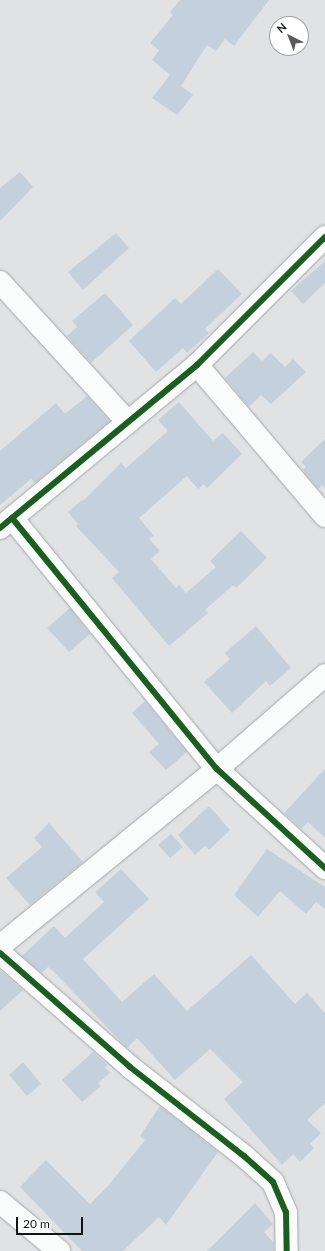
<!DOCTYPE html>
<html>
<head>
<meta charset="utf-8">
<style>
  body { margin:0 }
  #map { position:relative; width:325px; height:1251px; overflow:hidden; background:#e0e2e4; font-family:Lato,sans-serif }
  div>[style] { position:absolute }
  .building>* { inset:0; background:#c4d1dd }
  .roads { filter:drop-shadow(0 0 1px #a5a6a8) drop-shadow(0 0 1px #a5a6a8) }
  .minor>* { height:22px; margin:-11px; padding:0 11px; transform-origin:11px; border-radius:11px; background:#fafbfb }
  .cycleway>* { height:6px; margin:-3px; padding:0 3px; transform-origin:3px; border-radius:3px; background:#1b5e20 }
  span { translate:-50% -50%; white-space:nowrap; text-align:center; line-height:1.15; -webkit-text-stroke:3px #fff; paint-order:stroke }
  .north { position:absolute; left:269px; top:16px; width:40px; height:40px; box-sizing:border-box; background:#fff; border:1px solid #a0a1a1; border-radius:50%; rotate:318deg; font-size:11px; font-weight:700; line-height:16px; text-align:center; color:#121314 }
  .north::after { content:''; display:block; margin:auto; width:14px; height:18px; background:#5a5b5d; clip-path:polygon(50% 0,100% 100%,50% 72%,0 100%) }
  .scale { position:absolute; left:16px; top:1217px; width:67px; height:18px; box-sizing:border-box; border:2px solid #121314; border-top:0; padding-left:5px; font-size:12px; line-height:14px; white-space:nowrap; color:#121314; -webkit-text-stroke:3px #fff; paint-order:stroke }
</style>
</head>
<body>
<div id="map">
  <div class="building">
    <i style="clip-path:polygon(180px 0,269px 0,234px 46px,225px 39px,216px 51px,207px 45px,181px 86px,193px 95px,177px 115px,152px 98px,170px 75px,152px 60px,159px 50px,150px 43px,173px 15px,170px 12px)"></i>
    <i style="clip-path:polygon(20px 172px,33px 187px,0 221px,0 188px)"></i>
    <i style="clip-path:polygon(116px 233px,129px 248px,83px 290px,68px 272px)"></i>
    <i style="clip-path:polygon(325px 261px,325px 283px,303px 304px,291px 291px)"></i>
    <i style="clip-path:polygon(218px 269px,242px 294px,205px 329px,209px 333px,187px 353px,183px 348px,156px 372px,129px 341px,175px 298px,181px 304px)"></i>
    <i style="clip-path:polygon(105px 293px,133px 325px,91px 363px,67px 336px,77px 327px,72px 321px)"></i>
    <i style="clip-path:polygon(253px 352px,262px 361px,271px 353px,285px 367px,293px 359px,306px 372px,271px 404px,261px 395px,249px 407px,225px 378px)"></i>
    <i style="clip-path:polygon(87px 396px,110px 421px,35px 483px,31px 479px,0 505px,0 451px,56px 403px,65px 414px)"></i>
    <i style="clip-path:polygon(179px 402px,213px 441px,223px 433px,242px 454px,207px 488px,204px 484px,198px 489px,187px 476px,139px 518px,154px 536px,149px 539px,160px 551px,151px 559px,176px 588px,179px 585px,186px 593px,216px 567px,210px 561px,241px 531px,267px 558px,236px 588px,233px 585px,205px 610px,208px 613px,169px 646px,112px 578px,119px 572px,76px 526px,78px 524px,68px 512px,82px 500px,83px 501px,121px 463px,126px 468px,168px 431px,158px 420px)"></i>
    <i style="clip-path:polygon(325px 439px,325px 488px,322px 485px,318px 489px,303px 470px,306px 467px,301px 462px)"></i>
    <i style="clip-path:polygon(70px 608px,90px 634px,69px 652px,47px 628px)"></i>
    <i style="clip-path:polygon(256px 626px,291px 668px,270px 686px,266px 681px,232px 713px,204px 682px,230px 659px,225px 653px)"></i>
    <i style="clip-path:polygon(145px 701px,187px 752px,166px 770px,149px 752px,159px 744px,132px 713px)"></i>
    <i style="clip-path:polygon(325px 769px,325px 838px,308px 822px,301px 829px,284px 813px)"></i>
    <i style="clip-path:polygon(209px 806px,230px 830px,209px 850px,205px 846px,195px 855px,178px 835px)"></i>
    <i style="clip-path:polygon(49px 823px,83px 862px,30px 905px,6px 878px,42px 847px,34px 838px)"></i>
    <i style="clip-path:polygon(171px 834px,183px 847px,170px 858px,158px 845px)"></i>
    <i style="clip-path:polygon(267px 849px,325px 887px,325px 909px,316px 902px,306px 914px,280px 891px,258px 917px,234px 895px)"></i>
    <i style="clip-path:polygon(121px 869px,149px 899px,83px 959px,122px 1002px,154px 974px,187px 1011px,251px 955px,295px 1004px,307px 993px,325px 1013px,325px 1103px,307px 1120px,321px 1133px,310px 1144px,314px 1148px,300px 1162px,293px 1154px,282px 1165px,224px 1099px,243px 1082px,210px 1049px,175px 1080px,137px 1038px,127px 1048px,54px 972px,48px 967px,42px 973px,22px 956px,54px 926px,65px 938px,104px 902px,95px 892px)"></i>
    <i style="clip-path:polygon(0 970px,23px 990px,0 1011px)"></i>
    <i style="clip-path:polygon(93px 1052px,108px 1065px,105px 1067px,110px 1073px,98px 1083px,101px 1086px,82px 1102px,62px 1080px)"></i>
    <i style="clip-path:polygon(23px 1062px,41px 1084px,27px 1096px,9px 1075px)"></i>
    <i style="clip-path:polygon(160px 1106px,218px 1152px,166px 1225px,159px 1217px,123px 1251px,82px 1251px,20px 1187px,46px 1160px,90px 1204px,108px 1186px,145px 1140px,140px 1136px)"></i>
    <i style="clip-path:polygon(255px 1203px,273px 1224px,264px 1232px,274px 1243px,274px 1251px,207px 1251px)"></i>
  </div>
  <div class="roads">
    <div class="minor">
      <i style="left:0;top:282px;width:190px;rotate:47.6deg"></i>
      <i style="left:197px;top:365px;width:198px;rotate:49.7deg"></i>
      <i style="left:12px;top:518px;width:324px;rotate:50.8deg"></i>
      <i style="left:217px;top:769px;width:147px;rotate:42.5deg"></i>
      <i style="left:0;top:528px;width:256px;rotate:-39.6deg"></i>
      <i style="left:197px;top:365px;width:181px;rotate:-45deg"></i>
      <i style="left:0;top:946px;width:280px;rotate:-39.2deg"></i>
      <i style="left:217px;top:769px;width:143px;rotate:-41deg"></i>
      <i style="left:0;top:953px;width:173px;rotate:41.2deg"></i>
      <i style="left:130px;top:1067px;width:145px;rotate:38deg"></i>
      <i style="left:244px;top:1156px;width:39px;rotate:42deg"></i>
      <i style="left:273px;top:1182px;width:33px;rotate:67deg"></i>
      <i style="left:286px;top:1212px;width:39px;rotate:89deg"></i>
      <i style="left:0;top:1202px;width:77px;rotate:39.7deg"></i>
    </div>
  </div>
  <div class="cycleway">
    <i style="left:12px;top:518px;width:324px;rotate:50.8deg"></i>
    <i style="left:217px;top:769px;width:147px;rotate:42.5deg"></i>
    <i style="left:0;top:528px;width:256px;rotate:-39.6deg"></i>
    <i style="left:197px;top:365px;width:181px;rotate:-45deg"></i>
    <i style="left:0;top:953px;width:173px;rotate:41.2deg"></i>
    <i style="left:130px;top:1067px;width:145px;rotate:38deg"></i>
    <i style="left:244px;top:1156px;width:39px;rotate:42deg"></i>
    <i style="left:273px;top:1182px;width:33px;rotate:67deg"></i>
    <i style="left:286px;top:1212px;width:39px;rotate:89deg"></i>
  </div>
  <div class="north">N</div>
  <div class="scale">20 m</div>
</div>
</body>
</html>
